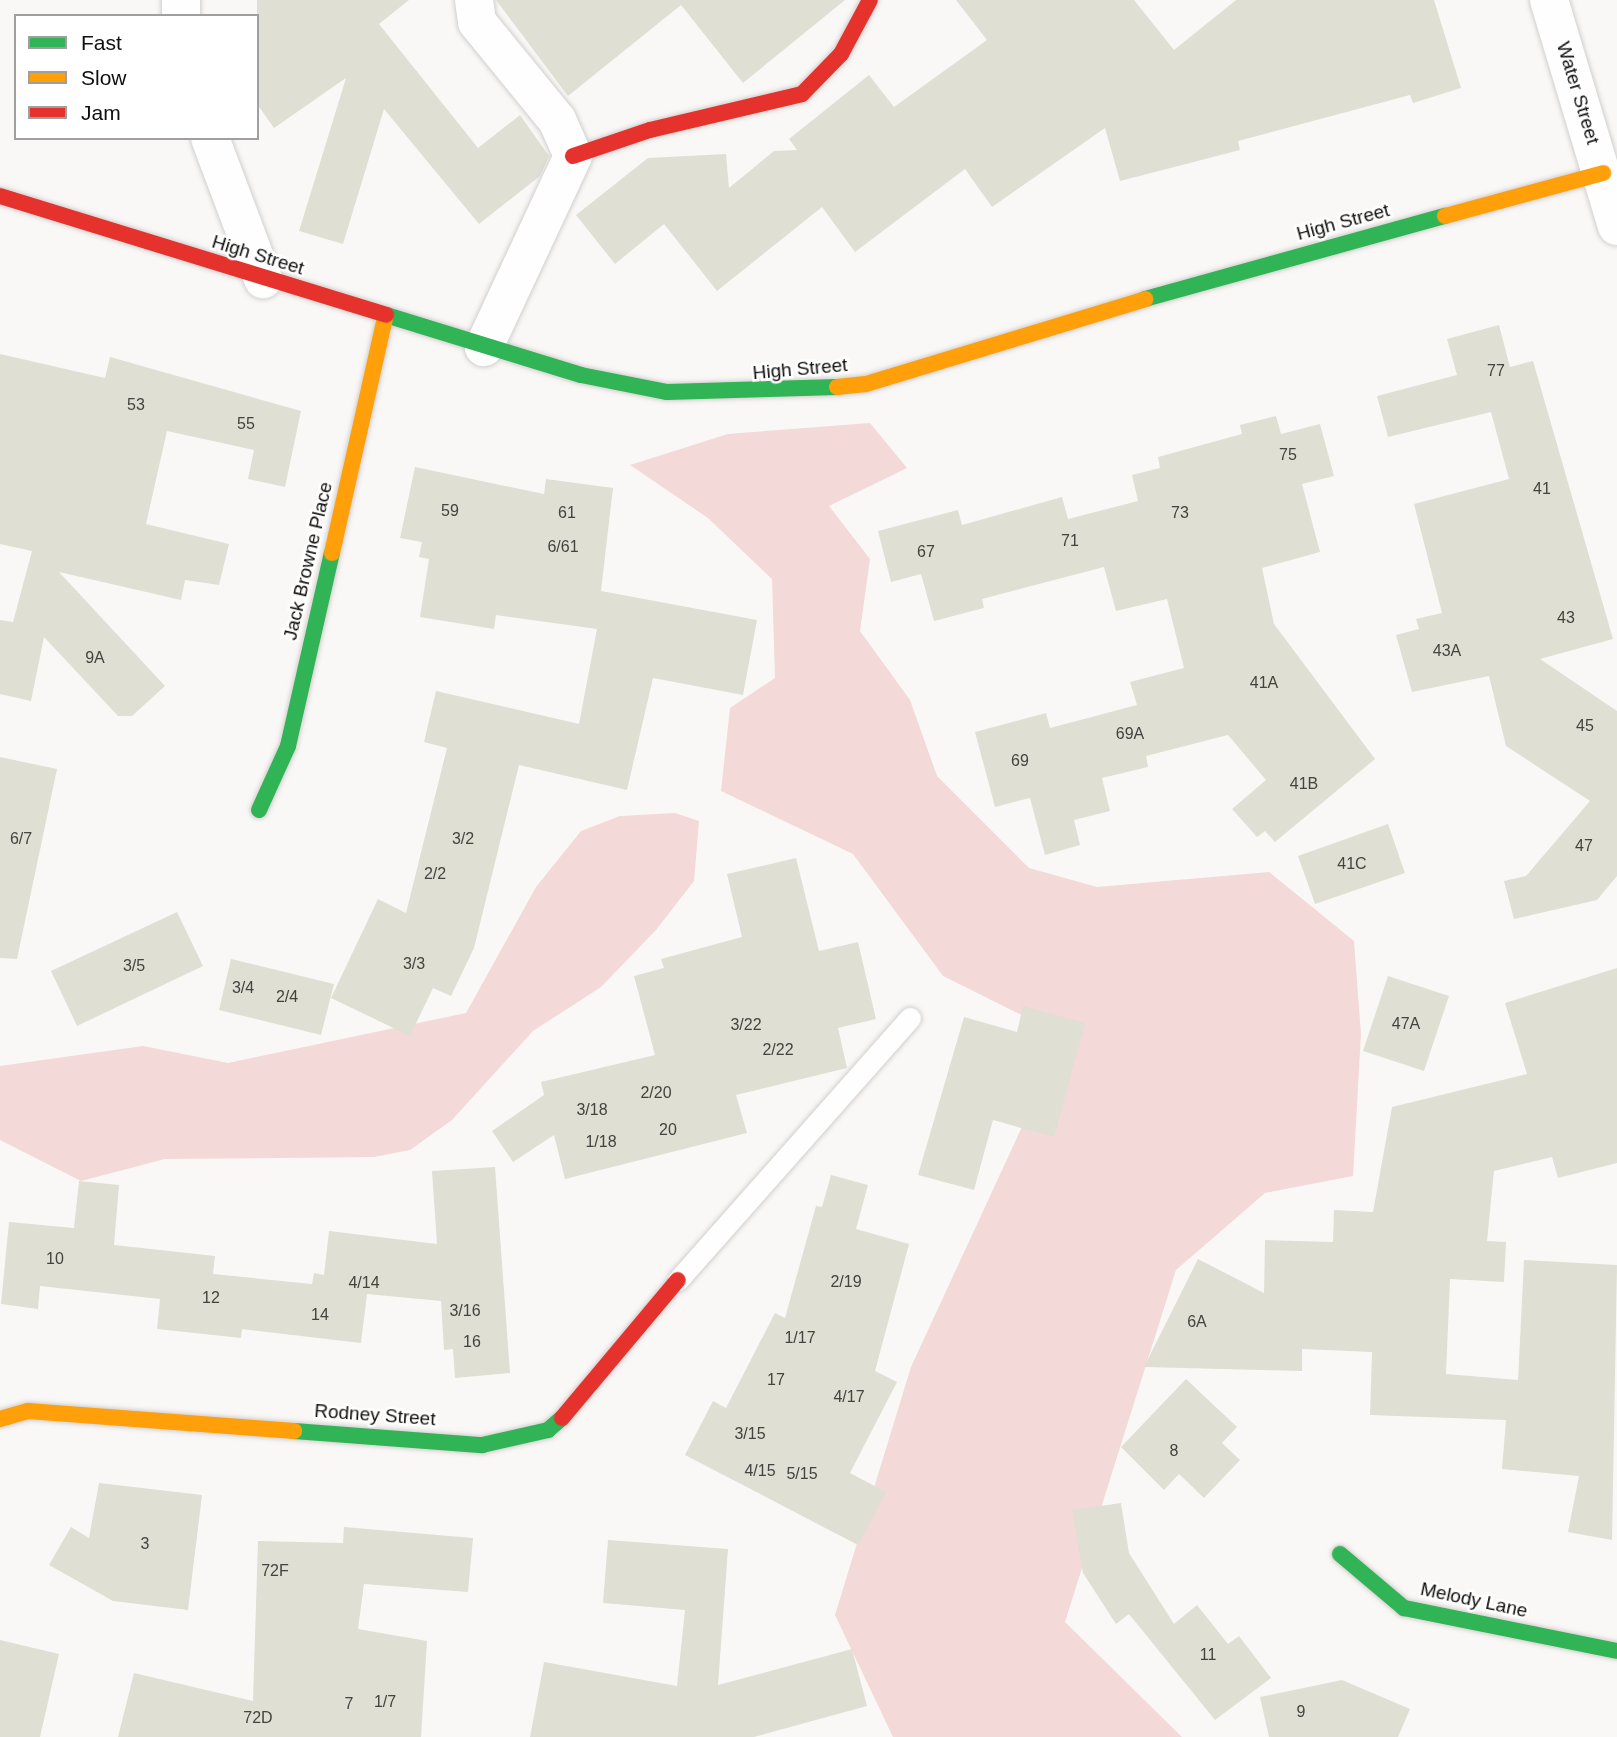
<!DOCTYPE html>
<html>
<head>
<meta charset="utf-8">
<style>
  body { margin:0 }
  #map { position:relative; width:1617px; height:1737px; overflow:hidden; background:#faf8f6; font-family:Helvetica,sans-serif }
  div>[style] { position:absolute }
  .green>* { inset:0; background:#f3d9d7 }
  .building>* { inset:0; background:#dfdfd3 }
  .roads { filter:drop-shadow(0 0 2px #d1cfce) drop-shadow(0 0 2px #d1cfce) }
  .lane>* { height:21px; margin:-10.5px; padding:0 10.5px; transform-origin:10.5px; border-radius:10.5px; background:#fefefe }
  .street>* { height:38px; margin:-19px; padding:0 19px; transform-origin:19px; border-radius:19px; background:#fefefe }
  .fast>* { height:16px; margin:-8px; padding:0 8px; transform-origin:8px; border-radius:8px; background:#30b455 }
  .slow>* { height:16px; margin:-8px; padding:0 8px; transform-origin:8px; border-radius:8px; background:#ff9f0a }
  .jam>* { height:16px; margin:-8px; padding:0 8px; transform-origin:8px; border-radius:8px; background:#e5322d }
  span { translate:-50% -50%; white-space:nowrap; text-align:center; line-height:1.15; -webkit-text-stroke:5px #fff; paint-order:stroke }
  .number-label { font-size:16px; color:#44433f }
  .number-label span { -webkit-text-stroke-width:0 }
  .street-label { font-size:19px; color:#100f0e }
  .legend { position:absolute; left:14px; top:14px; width:245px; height:126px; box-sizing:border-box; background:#fff; border:2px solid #9f9f9f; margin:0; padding:9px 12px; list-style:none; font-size:21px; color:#100f0e }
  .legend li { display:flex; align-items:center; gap:14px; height:35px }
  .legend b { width:35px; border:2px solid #9f9f9f }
</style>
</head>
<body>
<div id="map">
  <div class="green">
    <i style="clip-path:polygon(870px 423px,907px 468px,829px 506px,870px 559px,860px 631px,910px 700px,937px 776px,1029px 868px,1097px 887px,1269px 872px,1354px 941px,1361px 1034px,1353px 1176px,1265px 1193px,1176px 1270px,1065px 1622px,1182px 1737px,893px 1737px,835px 1615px,911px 1367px,1064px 1036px,943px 976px,853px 854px,721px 791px,730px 708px,775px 678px,772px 579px,708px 518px,630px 465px,728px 434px)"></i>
    <i style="clip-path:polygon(675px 813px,699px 821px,694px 881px,656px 930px,601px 987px,533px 1031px,452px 1120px,410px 1150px,374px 1157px,165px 1159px,81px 1181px,0 1140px,0 1066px,143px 1046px,228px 1063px,466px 1013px,536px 887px,581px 831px,620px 816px)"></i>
  </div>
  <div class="building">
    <i style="clip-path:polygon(257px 0,409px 0,379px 24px,478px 148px,520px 115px,549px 156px,540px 176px,479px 224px,384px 109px,343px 244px,299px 231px,346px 78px,274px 128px,257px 104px)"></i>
    <i style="clip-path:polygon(496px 0,845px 0,743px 83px,681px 5px,568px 96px)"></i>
    <i style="clip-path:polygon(956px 0,1134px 0,1174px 50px,1236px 0,1434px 0,1461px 88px,1413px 103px,1410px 95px,1238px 141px,1240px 150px,1120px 181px,1105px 128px,992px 207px,965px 169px,855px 252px,822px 207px,717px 291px,664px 224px,615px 264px,576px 215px,648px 158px,726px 154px,729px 188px,774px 151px,797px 150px,789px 139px,869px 75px,894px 107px,987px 40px)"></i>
    <i style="clip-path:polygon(1499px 325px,1510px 367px,1533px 361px,1613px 639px,1540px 659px,1617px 711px,1617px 876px,1597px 900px,1514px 919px,1504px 881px,1526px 876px,1590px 801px,1506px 746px,1489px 676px,1412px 692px,1396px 635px,1419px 629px,1416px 619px,1442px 613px,1414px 504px,1509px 479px,1491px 412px,1388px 437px,1377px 396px,1457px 375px,1447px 339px)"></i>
    <i style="clip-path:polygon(0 354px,105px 378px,110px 357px,301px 411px,285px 487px,248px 479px,254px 450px,167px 431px,146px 524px,229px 544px,219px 585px,185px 580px,181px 600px,59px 572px,165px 686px,132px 716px,118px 716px,44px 637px,31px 701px,0 694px,0 620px,13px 622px,32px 551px,0 544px)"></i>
    <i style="clip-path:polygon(1276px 416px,1281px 434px,1320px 424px,1334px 476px,1302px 484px,1320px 552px,1262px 568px,1274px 624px,1375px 759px,1275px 842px,1265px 831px,1257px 837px,1232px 809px,1266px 780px,1228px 735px,1146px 756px,1148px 767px,1102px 778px,1110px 811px,1074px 820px,1080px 845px,1045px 855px,1030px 798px,995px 807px,975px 732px,1046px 713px,1050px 728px,1137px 705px,1130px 682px,1184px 668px,1167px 599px,1116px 611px,1104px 567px,982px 599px,984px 608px,934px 621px,921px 574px,891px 582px,878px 531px,958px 510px,962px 525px,1062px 497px,1068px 519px,1138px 501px,1132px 475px,1160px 468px,1158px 457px,1242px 434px,1240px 425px)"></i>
    <i style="clip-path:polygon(415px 467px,544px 494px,546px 479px,613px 488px,601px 591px,757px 620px,743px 695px,653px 678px,627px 790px,519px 765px,474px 948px,451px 996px,433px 988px,410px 1036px,331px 998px,378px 899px,406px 913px,447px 748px,424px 742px,436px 691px,579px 724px,597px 629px,496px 615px,494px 629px,420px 617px,429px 559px,419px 557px,422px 542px,400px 538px)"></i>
    <i style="clip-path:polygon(0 757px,57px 769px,17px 959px,0 958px)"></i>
    <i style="clip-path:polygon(1388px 824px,1405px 873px,1315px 904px,1298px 856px)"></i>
    <i style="clip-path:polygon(796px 858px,819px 951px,858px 942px,876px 1019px,838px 1028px,847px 1068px,736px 1095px,747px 1133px,565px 1179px,554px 1135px,513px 1162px,492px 1131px,544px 1095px,541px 1082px,655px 1055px,634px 976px,664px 968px,661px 959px,742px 937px,727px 874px)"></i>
    <i style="clip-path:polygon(177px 912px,203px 966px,77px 1026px,51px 971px)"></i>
    <i style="clip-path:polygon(231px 959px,334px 984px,321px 1035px,219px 1010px)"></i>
    <i style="clip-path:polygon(1617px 968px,1617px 1163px,1558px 1178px,1552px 1157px,1494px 1171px,1487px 1241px,1506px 1242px,1504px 1282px,1450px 1279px,1446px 1374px,1518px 1380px,1524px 1260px,1617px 1265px,1612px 1540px,1568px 1532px,1579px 1476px,1502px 1469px,1506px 1420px,1370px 1415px,1372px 1352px,1302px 1349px,1302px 1371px,1144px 1367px,1198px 1259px,1264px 1293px,1265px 1240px,1333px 1242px,1334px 1210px,1373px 1212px,1392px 1107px,1527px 1074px,1505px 1003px)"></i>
    <i style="clip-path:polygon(1388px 976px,1449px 996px,1424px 1071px,1363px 1051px)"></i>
    <i style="clip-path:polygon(1023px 1006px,1085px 1023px,1054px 1137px,993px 1120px,974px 1190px,918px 1175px,964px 1017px,1017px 1032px)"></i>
    <i style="clip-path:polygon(495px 1167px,510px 1373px,455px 1378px,453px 1349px,444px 1350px,441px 1301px,367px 1294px,361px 1343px,242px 1329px,241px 1338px,157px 1329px,160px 1299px,40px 1286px,38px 1309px,1px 1304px,9px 1222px,74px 1228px,79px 1181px,119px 1185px,114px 1245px,215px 1256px,213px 1274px,312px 1284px,314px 1273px,324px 1275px,329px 1231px,437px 1244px,432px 1171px)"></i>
    <i style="clip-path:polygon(831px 1175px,868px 1185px,856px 1229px,909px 1244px,875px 1371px,897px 1382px,850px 1473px,886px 1492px,858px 1545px,685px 1455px,713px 1401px,726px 1408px,775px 1313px,785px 1318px,816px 1206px,822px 1207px)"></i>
    <i style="clip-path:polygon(1186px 1379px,1237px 1427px,1222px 1443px,1240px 1460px,1204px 1498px,1179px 1474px,1164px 1490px,1121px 1447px)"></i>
    <i style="clip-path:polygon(99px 1483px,202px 1495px,188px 1610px,113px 1601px,49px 1565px,71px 1527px,89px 1538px)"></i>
    <i style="clip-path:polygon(1121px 1503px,1129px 1553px,1174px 1624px,1197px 1605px,1228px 1644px,1239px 1636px,1271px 1678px,1215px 1720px,1129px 1614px,1116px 1624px,1083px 1573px,1072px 1510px)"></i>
    <i style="clip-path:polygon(344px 1527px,473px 1538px,468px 1592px,364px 1584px,358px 1629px,427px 1641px,421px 1737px,118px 1737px,134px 1673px,253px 1701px,258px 1541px,343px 1543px)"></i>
    <i style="clip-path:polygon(608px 1540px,728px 1549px,718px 1685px,852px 1649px,867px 1706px,754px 1737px,530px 1737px,544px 1662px,677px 1686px,685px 1610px,603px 1603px)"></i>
    <i style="clip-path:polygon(0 1640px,59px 1654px,40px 1737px,0 1737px)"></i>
    <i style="clip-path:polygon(1342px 1680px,1410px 1709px,1398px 1737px,1269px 1737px,1260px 1697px)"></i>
  </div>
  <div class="roads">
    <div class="lane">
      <i style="left:678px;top:1280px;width:350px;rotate:-48.5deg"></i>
    </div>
    <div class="street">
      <i style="left:474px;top:0;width:22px;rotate:82deg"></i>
      <i style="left:477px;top:22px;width:127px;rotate:50.8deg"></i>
      <i style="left:557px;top:120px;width:39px;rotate:66deg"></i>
      <i style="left:573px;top:156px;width:211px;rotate:115deg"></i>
      <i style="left:1549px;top:0;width:236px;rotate:73.3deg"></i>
      <i style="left:181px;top:16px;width:16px;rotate:-90deg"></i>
      <i style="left:210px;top:138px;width:151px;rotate:69.4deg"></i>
    </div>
    <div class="fast">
      <i style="left:1145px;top:299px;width:311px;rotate:-15.5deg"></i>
      <i style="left:386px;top:315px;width:204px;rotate:17.1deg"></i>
      <i style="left:581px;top:375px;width:88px;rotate:11.2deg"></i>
      <i style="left:667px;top:392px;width:170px;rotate:-1.7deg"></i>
      <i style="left:259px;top:810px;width:70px;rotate:-65.6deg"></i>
      <i style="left:288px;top:746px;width:198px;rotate:-77.2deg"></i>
      <i style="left:294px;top:1431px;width:189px;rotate:4.3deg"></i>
      <i style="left:482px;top:1445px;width:68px;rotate:-12.8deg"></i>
      <i style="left:548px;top:1430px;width:18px;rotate:-41deg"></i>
      <i style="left:1340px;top:1554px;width:84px;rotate:40.2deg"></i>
      <i style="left:1404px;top:1608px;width:217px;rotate:11.4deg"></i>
    </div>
    <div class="slow">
      <i style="left:1445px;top:216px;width:164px;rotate:-15.2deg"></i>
      <i style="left:837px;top:387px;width:29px;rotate:-6deg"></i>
      <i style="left:866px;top:384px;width:292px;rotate:-16.9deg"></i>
      <i style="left:332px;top:553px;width:242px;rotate:-77.3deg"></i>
      <i style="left:0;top:1419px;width:29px;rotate:-16deg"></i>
      <i style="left:28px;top:1411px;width:267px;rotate:4.3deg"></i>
    </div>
    <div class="jam">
      <i style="left:573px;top:156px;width:81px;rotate:-18.7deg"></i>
      <i style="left:650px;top:130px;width:156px;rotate:-13.3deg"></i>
      <i style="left:802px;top:94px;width:56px;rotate:-45.7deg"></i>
      <i style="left:841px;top:54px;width:61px;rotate:-61.8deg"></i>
      <i style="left:0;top:196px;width:404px;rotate:17.1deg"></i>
      <i style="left:562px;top:1418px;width:180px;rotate:-50deg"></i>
    </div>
  </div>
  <div class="number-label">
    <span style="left:1496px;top:371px">77</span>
    <span style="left:136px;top:405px">53</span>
    <span style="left:246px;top:424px">55</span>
    <span style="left:1288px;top:455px">75</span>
    <span style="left:1542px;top:489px">41</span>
    <span style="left:450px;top:511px">59</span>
    <span style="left:567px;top:513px">61</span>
    <span style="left:1180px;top:513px">73</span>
    <span style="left:1070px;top:541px">71</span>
    <span style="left:563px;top:547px">6/61</span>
    <span style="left:926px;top:552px">67</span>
    <span style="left:1566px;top:618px">43</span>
    <span style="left:1447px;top:651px">43A</span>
    <span style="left:95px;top:658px">9A</span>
    <span style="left:1264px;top:683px">41A</span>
    <span style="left:1585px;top:726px">45</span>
    <span style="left:1130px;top:734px">69A</span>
    <span style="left:1020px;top:761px">69</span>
    <span style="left:1304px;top:784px">41B</span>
    <span style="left:21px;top:839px">6/7</span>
    <span style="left:463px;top:839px">3/2</span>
    <span style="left:1584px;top:846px">47</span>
    <span style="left:1352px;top:864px">41C</span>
    <span style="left:435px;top:874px">2/2</span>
    <span style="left:414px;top:964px">3/3</span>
    <span style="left:134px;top:966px">3/5</span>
    <span style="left:243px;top:988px">3/4</span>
    <span style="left:287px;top:997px">2/4</span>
    <span style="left:1406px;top:1024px">47A</span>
    <span style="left:746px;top:1025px">3/22</span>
    <span style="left:778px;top:1050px">2/22</span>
    <span style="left:656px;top:1093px">2/20</span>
    <span style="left:592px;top:1110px">3/18</span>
    <span style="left:668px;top:1130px">20</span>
    <span style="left:601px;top:1142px">1/18</span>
    <span style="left:55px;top:1259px">10</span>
    <span style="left:846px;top:1282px">2/19</span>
    <span style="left:364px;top:1283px">4/14</span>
    <span style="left:211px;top:1298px">12</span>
    <span style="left:465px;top:1311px">3/16</span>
    <span style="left:320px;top:1315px">14</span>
    <span style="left:1197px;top:1322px">6A</span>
    <span style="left:800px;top:1338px">1/17</span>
    <span style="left:472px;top:1342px">16</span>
    <span style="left:776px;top:1380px">17</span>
    <span style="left:849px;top:1397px">4/17</span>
    <span style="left:750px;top:1434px">3/15</span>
    <span style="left:1174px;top:1451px">8</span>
    <span style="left:760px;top:1471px">4/15</span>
    <span style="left:802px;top:1474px">5/15</span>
    <span style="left:145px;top:1544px">3</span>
    <span style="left:275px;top:1571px">72F</span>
    <span style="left:1208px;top:1655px">11</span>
    <span style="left:385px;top:1702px">1/7</span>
    <span style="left:349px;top:1704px">7</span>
    <span style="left:1301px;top:1712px">9</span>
    <span style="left:258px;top:1718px">72D</span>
  </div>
  <div class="street-label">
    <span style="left:1578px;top:93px;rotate:73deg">Water Street</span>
    <span style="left:1343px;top:222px;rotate:-15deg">High Street</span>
    <span style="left:258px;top:255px;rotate:17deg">High Street</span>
    <span style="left:800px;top:369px;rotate:-5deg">High Street</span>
    <span style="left:308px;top:561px;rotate:-77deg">Jack Browne Place</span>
    <span style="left:375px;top:1415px;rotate:4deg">Rodney Street</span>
    <span style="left:1474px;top:1600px;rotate:12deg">Melody Lane</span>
  </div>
  <ul class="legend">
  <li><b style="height:9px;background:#30b455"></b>Fast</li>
  <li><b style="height:9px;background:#ff9f0a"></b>Slow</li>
  <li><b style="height:9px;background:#e5322d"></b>Jam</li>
  </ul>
</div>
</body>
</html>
